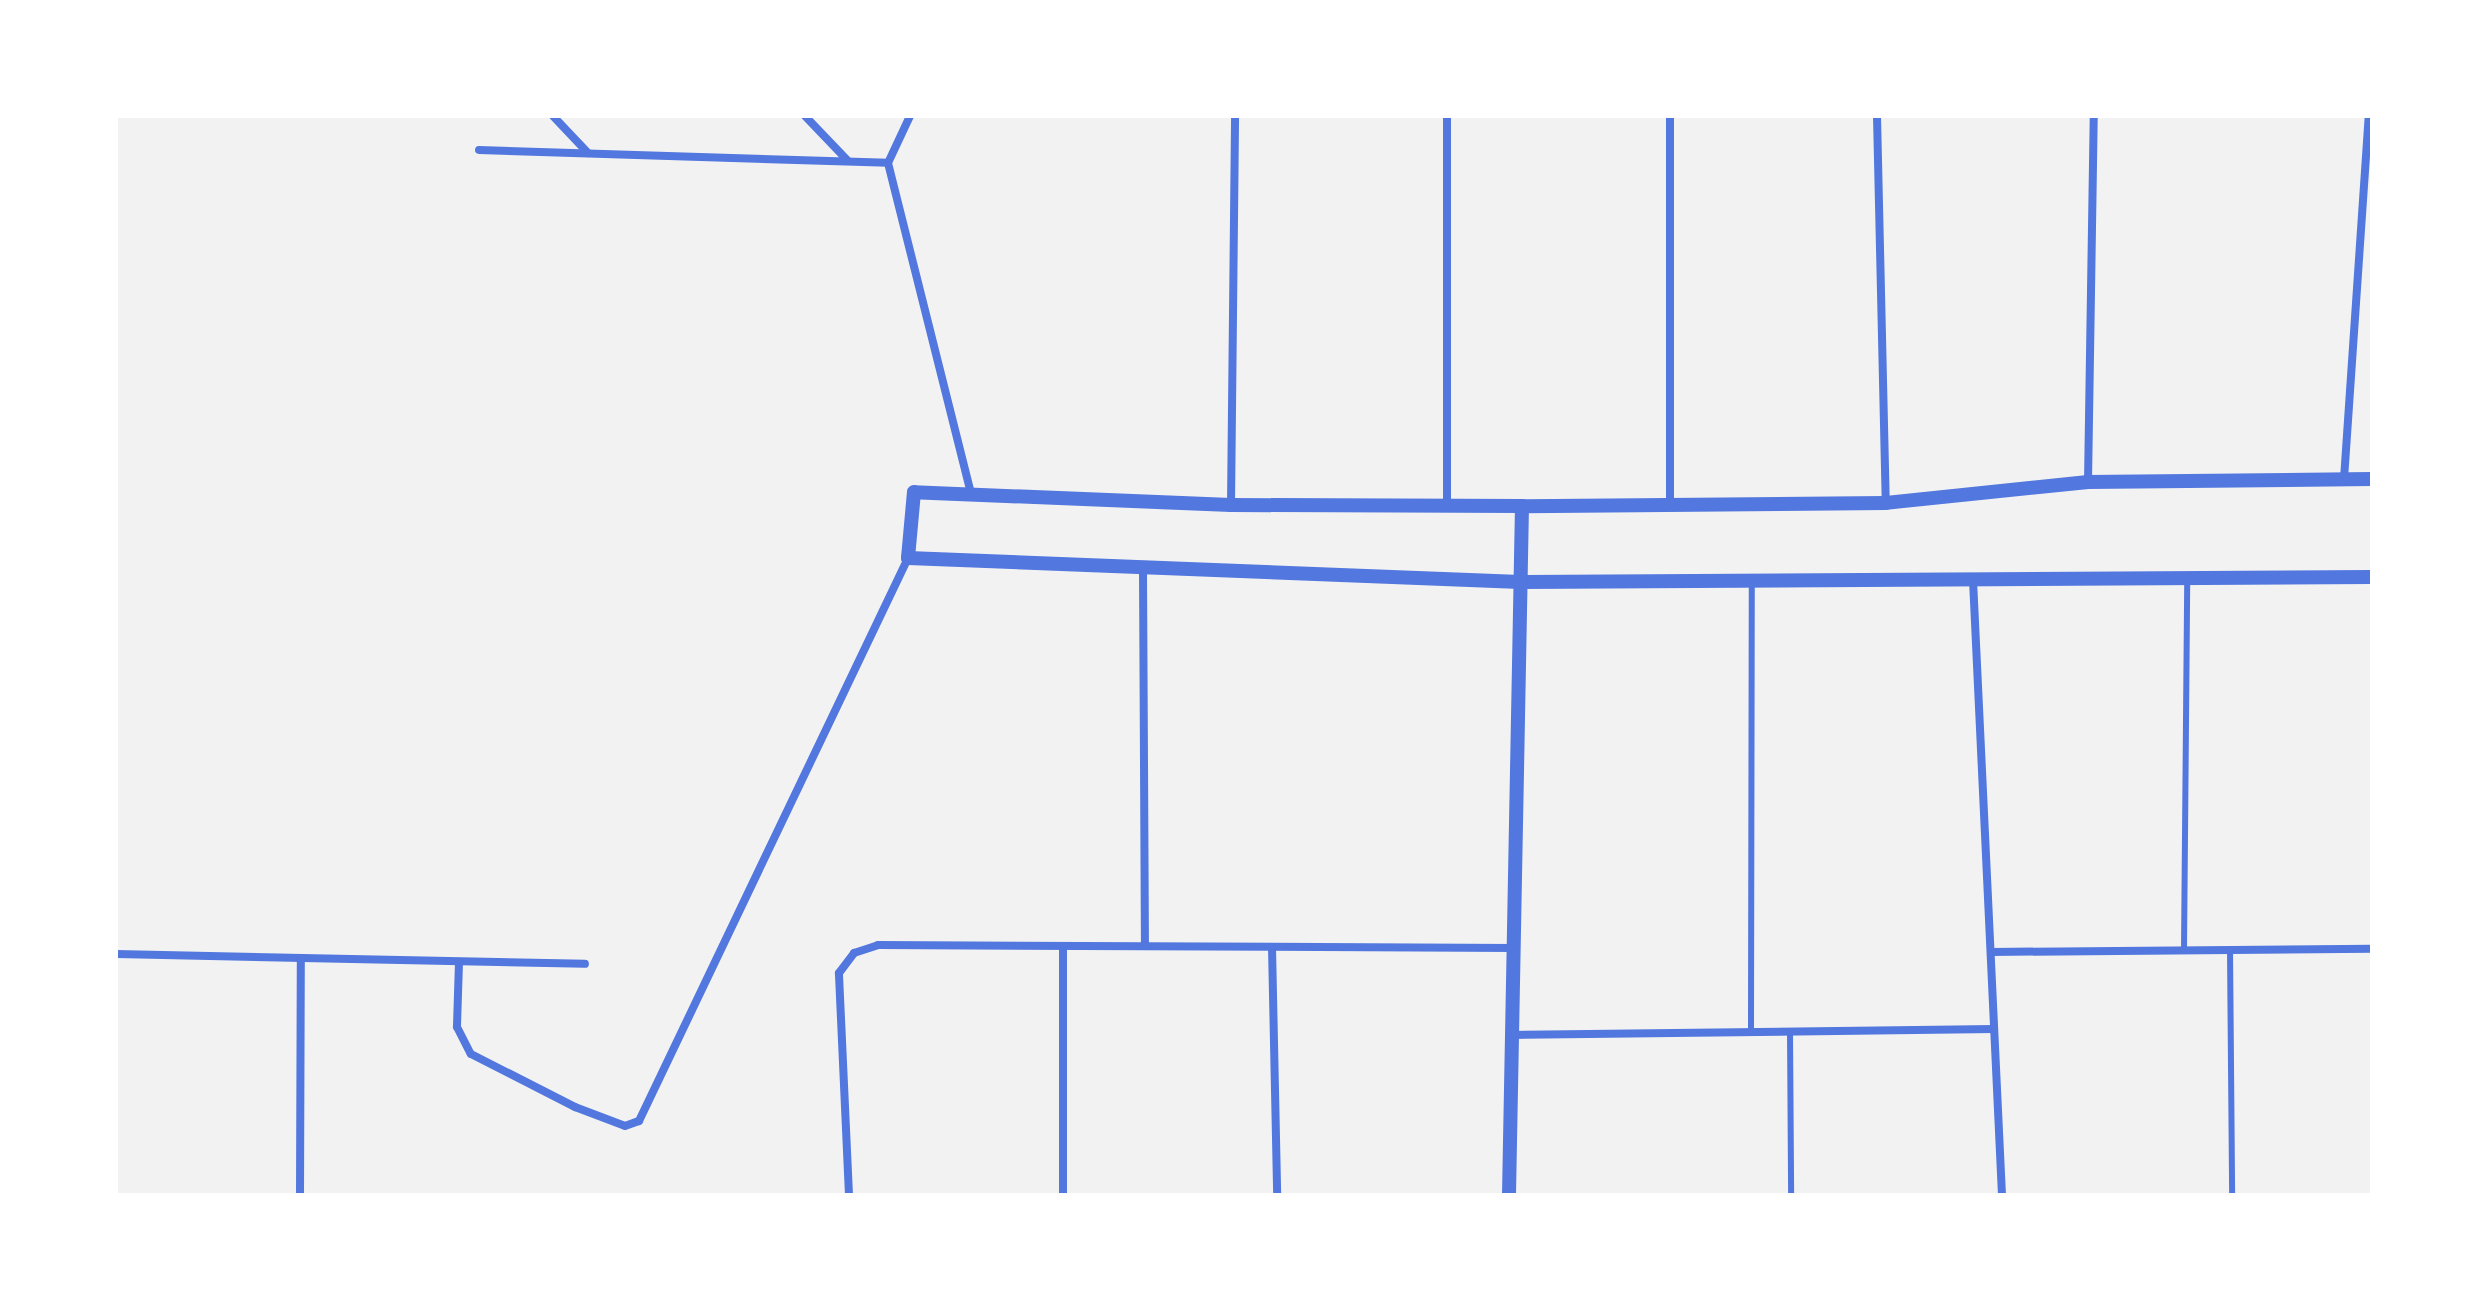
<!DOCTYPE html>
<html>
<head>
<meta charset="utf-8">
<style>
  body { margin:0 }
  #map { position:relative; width:2488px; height:1311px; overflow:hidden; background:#f2f2f2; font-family:Signika,sans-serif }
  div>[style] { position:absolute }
  .service>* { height:6px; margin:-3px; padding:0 3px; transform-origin:3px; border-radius:3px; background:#5277de }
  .minor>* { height:8px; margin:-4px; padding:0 4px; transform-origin:4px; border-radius:4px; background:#5277de }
  .tertiary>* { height:14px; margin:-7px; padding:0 7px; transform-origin:7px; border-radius:7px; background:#5277de }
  span { translate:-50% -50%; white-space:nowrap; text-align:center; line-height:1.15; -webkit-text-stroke:7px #fff; paint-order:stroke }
  .frame { position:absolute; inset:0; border:118px solid #fff; pointer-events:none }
</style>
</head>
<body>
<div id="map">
  <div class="service">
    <i style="left:2184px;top:950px;width:372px;rotate:-89.5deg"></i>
    <i style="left:2230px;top:950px;width:245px;rotate:89.5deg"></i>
    <i style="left:1751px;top:1032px;width:451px;rotate:-89.9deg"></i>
    <i style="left:1790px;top:1032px;width:163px;rotate:89.6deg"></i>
  </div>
  <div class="minor">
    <i style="left:553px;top:116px;width:51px;rotate:46.6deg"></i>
    <i style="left:805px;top:116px;width:62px;rotate:46.3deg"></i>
    <i style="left:910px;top:116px;width:52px;rotate:115.1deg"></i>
    <i style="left:888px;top:163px;width:341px;rotate:75.9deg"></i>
    <i style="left:1670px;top:116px;width:388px;rotate:90deg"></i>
    <i style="left:1877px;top:116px;width:387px;rotate:88.7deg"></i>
    <i style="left:479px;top:150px;width:409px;rotate:1.8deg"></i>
    <i style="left:2344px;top:479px;width:364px;rotate:-86.1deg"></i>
    <i style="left:2088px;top:482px;width:366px;rotate:-89.1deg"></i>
    <i style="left:1231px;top:505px;width:389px;rotate:-89.4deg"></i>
    <i style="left:1447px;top:506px;width:390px;rotate:-90deg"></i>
    <i style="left:1143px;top:572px;width:374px;rotate:89.7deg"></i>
    <i style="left:1973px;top:580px;width:616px;rotate:87.3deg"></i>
    <i style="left:1063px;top:946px;width:249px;rotate:90deg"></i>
    <i style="left:1272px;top:947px;width:248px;rotate:88.8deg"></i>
    <i style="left:1991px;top:952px;width:381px;rotate:-0.5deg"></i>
    <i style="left:116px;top:954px;width:469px;rotate:1.2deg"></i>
    <i style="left:459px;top:962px;width:65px;rotate:91.8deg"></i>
    <i style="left:457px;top:1027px;width:30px;rotate:63deg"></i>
    <i style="left:471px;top:1054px;width:117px;rotate:27deg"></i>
    <i style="left:575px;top:1107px;width:53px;rotate:20.8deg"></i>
    <i style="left:625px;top:1126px;width:15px;rotate:-20deg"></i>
    <i style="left:639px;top:1121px;width:624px;rotate:-64.46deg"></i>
    <i style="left:1512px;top:1035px;width:482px;rotate:-0.7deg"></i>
    <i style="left:300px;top:1195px;width:237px;rotate:-89.8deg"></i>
    <i style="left:849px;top:1195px;width:222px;rotate:-92.6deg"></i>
    <i style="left:839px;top:973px;width:25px;rotate:-53deg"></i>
    <i style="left:854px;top:953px;width:25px;rotate:-18deg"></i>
    <i style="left:878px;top:945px;width:636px;rotate:0.27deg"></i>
  </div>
  <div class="tertiary">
    <i style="left:2372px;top:479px;width:284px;rotate:179.4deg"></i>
    <i style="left:2088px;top:482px;width:203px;rotate:174.1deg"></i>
    <i style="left:1886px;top:503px;width:364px;rotate:179.5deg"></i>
    <i style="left:1522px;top:506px;width:291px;rotate:-179.8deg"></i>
    <i style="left:1231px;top:505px;width:317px;rotate:-177.7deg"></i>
    <i style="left:914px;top:492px;width:66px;rotate:95.2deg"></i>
    <i style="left:908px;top:558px;width:613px;rotate:2.24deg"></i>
    <i style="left:1521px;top:582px;width:851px;rotate:-0.34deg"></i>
    <i style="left:1509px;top:1195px;width:689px;rotate:-88.92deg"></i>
  </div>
  <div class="frame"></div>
</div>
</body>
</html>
